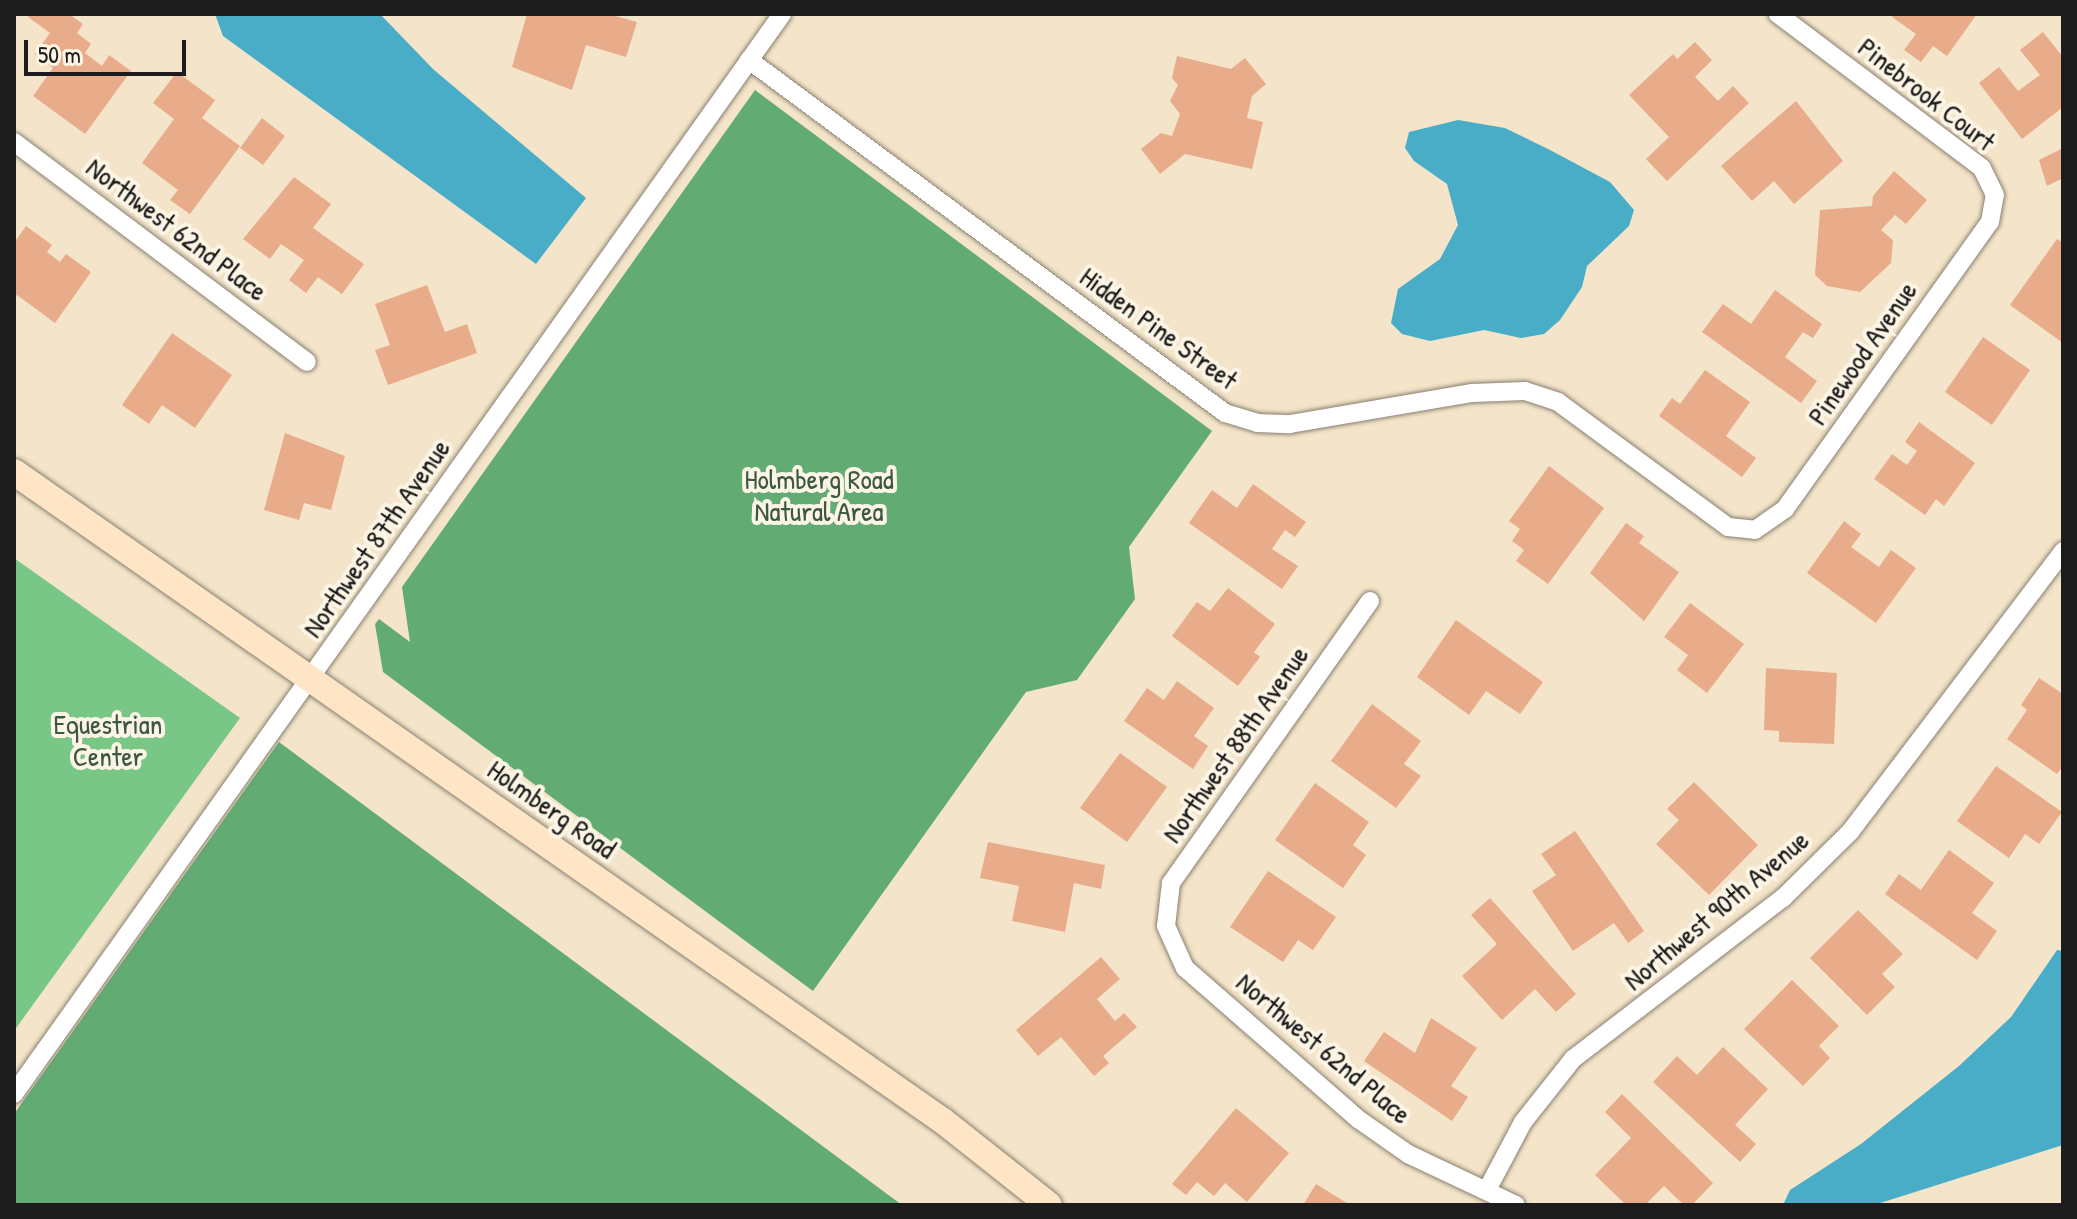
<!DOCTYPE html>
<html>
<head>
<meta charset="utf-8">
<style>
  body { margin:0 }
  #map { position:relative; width:2077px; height:1219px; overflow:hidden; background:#f4e4c9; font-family:"Patrick Hand",sans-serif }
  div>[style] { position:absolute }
  .green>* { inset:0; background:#78c787 }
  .forest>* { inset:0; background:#62ac74 }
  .water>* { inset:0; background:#49adc8 }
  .building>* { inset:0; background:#e8ac8a }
  .roads { filter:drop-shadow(0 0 2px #888072) drop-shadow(0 0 2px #888072) }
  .street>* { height:18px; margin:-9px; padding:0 9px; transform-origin:9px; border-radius:9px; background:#fff }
  .secondary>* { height:26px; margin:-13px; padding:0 13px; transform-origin:13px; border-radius:13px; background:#fde5c5 }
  span { translate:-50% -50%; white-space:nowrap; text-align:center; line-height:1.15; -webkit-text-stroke:8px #fcf5e5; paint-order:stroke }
  .street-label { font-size:28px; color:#1c1c1c }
  .park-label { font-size:28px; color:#3c5841 }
  .frame { position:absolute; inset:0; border:16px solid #1c1c1c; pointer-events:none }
  .scale { position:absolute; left:24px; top:40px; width:162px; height:36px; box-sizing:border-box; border:4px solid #1c1c1c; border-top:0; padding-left:10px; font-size:24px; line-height:28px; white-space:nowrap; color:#1c1c1c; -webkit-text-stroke:6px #fcf5e5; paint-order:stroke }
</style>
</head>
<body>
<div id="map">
  <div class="green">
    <i style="clip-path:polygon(14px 558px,240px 718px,14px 1031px)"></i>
  </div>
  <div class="forest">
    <i style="clip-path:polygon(755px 90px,1212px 431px,1129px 547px,1135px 599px,1125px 613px,1077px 680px,1026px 692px,813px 991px,383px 672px,375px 624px,379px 619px,410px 642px,402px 587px)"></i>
    <i style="clip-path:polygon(279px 742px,883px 1191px,902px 1205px,14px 1205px,14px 1114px)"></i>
  </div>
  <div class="water">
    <i style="clip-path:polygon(215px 14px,380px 14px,433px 69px,586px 198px,536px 264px,223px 36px)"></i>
    <i style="clip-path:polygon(1458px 120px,1505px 128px,1550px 150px,1610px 182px,1634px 210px,1629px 226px,1587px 266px,1582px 287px,1560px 320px,1544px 334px,1521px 338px,1484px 330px,1430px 341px,1402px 334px,1391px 323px,1398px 289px,1440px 259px,1458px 225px,1447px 184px,1414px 161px,1405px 148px,1409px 132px)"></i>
    <i style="clip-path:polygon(2057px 950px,2063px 951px,2063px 1145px,1874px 1205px,1783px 1205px,1790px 1190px,1861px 1144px,1959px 1066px,2011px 1017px)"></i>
  </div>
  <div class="building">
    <i style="clip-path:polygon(30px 14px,69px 14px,83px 24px,77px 33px,91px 44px,85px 53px,102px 66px,109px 55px,131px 71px,85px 134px,33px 96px,53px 68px,35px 54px,50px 33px,28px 17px)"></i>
    <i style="clip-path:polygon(527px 14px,608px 14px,637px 22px,626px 57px,586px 45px,572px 90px,512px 67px)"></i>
    <i style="clip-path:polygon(1894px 14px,1977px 14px,1947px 56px,1933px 46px,1921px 62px,1904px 50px,1916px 34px,1892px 17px)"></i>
    <i style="clip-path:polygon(2043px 32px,2063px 57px,2063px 107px,2022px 139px,1979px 83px,1999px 67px,2018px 91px,2040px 75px,2020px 50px)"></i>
    <i style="clip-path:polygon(1695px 42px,1712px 60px,1695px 77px,1718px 101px,1733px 86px,1749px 103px,1667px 181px,1646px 159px,1669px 137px,1629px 95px,1673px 54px,1677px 59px)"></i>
    <i style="clip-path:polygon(1177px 56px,1231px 69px,1245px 58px,1266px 84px,1252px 96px,1247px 118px,1263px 122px,1252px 169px,1185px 154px,1160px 174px,1141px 149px,1161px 133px,1172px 136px,1180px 114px,1170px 101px,1178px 85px,1172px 78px)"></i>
    <i style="clip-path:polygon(177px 72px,215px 100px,202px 118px,240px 146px,190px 214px,170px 200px,178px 190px,142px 163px,174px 119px,153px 103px)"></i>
    <i style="clip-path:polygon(1796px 101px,1843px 161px,1794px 204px,1774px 181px,1752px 201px,1721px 166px)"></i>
    <i style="clip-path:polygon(262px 118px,285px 136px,263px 165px,240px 148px)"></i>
    <i style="clip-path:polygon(2063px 148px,2063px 178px,2047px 186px,2039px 160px)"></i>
    <i style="clip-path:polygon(1894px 171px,1927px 200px,1906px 224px,1895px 215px,1881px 230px,1893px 240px,1891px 263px,1860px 292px,1827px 286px,1815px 275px,1820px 210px,1872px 206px,1873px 196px)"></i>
    <i style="clip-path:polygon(294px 177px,331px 204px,313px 228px,364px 264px,342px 294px,318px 277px,306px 293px,289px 280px,304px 260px,281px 244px,270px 259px,243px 239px)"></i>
    <i style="clip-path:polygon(26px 226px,52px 245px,47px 252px,60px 262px,66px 254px,91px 272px,55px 323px,17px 295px,14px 298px,14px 243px)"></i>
    <i style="clip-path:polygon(2057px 239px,2063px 243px,2063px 343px,2010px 305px)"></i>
    <i style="clip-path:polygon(427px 285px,445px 332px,467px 324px,477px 353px,388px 385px,375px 350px,390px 345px,375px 304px)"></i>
    <i style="clip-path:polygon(1775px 290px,1822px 324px,1813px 338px,1803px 332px,1785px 357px,1817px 381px,1801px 403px,1702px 332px,1723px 304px,1751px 324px)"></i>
    <i style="clip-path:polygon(172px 333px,232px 375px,195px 428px,162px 405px,149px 424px,122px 405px)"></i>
    <i style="clip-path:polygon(1983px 337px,2030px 370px,1992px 425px,1945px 392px)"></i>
    <i style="clip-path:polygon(1705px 370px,1750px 402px,1726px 436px,1756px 458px,1742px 477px,1659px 416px,1672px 398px,1680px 404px)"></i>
    <i style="clip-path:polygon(1919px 422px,1975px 463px,1944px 506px,1936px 499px,1925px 515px,1874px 479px,1892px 454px,1907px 465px,1917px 451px,1905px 442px)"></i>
    <i style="clip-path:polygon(285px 433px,345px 456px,331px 510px,304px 503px,299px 520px,264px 510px)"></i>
    <i style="clip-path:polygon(1549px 466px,1604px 508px,1548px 584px,1516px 561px,1524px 550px,1512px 541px,1520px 529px,1509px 521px)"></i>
    <i style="clip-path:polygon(1253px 484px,1306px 522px,1295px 537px,1285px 530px,1272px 549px,1298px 566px,1282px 589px,1189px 523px,1212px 490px,1237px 508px)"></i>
    <i style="clip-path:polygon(1844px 521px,1861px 534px,1851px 547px,1879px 567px,1891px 550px,1916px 568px,1876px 623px,1807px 573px)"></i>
    <i style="clip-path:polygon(1626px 523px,1644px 536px,1639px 543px,1679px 572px,1644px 621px,1590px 573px)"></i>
    <i style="clip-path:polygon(1228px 588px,1275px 624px,1254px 652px,1260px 657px,1238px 686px,1172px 636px,1197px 602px,1210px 611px)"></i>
    <i style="clip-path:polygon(1690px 603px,1744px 644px,1707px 693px,1677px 670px,1688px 655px,1664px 637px)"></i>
    <i style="clip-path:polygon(1456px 620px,1543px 682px,1520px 714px,1486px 691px,1469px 715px,1417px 677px)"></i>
    <i style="clip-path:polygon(1766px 668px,1837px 673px,1834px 744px,1779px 742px,1779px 731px,1764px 730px)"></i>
    <i style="clip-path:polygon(2039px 678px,2063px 694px,2063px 766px,2057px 774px,2007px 739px,2027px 710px,2021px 705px)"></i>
    <i style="clip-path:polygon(1177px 681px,1214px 708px,1194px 736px,1208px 746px,1193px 769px,1124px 721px,1147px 688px,1164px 700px)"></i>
    <i style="clip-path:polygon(1372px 704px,1421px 741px,1404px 764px,1421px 776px,1396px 808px,1331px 761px)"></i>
    <i style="clip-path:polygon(1120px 753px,1167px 787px,1127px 842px,1080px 808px)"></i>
    <i style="clip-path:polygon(1996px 766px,2062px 812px,2039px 844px,2025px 834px,2009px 858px,1957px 821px)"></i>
    <i style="clip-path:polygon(1694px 782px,1758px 845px,1709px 895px,1656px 844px,1679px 820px,1667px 809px)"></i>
    <i style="clip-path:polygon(1315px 783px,1369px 822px,1353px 845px,1366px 855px,1343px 888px,1275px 840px)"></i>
    <i style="clip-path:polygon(1575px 831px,1644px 931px,1628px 943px,1614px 923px,1573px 951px,1532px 891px,1556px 875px,1541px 854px)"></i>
    <i style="clip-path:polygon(988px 842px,1105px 865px,1101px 889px,1074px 883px,1065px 932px,1012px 921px,1019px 886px,980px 878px)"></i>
    <i style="clip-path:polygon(1949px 850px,1994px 883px,1972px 913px,1997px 931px,1977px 960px,1885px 894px,1899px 874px,1921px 890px)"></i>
    <i style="clip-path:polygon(1268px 871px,1336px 917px,1313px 950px,1298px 940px,1283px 962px,1230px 927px)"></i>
    <i style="clip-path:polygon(1490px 898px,1576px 994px,1556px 1012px,1535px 989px,1502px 1020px,1462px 976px,1497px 944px,1471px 915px)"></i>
    <i style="clip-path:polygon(1858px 910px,1903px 954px,1882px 974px,1895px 987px,1867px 1015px,1810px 958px)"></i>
    <i style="clip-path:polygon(1101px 957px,1120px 979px,1097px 999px,1115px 1021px,1124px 1013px,1137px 1027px,1103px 1056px,1109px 1063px,1094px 1076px,1061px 1037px,1038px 1056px,1016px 1030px)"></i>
    <i style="clip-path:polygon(1792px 980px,1839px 1026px,1819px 1046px,1830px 1058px,1803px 1086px,1744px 1029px)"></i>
    <i style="clip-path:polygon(1431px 1018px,1477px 1048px,1451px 1086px,1468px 1097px,1452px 1121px,1364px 1061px,1384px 1032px,1415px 1053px)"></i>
    <i style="clip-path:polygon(1723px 1047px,1768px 1089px,1735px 1125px,1756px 1144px,1740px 1162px,1653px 1082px,1677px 1056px,1697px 1075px)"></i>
    <i style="clip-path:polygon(1622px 1094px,1713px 1183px,1692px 1205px,1684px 1205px,1664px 1186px,1645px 1205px,1626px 1205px,1595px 1175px,1631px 1138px,1605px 1112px)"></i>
    <i style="clip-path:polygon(1236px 1108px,1289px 1153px,1247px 1202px,1225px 1183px,1214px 1196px,1197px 1182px,1186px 1195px,1172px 1184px)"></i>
    <i style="clip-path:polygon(1316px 1184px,1350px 1205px,1303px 1205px)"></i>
  </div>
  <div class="roads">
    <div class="street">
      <i style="left:749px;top:60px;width:593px;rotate:36.56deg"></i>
      <i style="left:1225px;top:413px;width:34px;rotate:17deg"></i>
      <i style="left:1257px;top:423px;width:33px;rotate:2deg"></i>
      <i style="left:1290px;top:424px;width:185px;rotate:-9.7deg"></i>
      <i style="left:1472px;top:393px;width:53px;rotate:-2.2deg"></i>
      <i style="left:1525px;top:391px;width:35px;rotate:18deg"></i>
      <i style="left:1558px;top:402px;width:211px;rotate:36.3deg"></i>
      <i style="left:1728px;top:527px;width:27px;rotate:6deg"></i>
      <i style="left:1755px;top:530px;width:37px;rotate:-35deg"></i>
      <i style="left:1785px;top:509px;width:353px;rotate:-54.5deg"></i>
      <i style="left:1990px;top:222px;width:27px;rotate:-80deg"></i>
      <i style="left:1995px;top:195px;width:30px;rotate:-116deg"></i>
      <i style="left:1982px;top:168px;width:256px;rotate:-143deg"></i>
      <i style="left:14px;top:142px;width:366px;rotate:36.9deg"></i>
      <i style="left:1370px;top:601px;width:345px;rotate:125.2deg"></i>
      <i style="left:1171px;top:883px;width:43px;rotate:96.6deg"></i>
      <i style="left:1166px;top:926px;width:46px;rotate:65.7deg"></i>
      <i style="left:1185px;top:968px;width:230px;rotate:41.1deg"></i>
      <i style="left:1358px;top:1119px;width:61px;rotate:35deg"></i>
      <i style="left:1408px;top:1154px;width:119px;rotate:25.3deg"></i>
      <i style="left:14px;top:1094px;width:1325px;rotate:-54.58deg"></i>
      <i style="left:1487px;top:1190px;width:77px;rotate:-62.1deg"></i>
      <i style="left:1523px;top:1122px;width:80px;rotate:-51.6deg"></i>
      <i style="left:1573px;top:1059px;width:265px;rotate:-37.5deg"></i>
      <i style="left:1783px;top:898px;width:94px;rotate:-44.6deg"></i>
      <i style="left:1850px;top:832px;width:353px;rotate:-52.8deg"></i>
    </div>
    <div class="secondary">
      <i style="left:14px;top:472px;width:1133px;rotate:34.94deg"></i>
      <i style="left:943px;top:1121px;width:135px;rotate:38.4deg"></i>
    </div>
  </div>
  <div class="street-label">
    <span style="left:1927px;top:94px;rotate:38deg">Pinebrook Court</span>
    <span style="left:177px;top:229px;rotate:37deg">Northwest 62nd Place</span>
    <span style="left:1159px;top:328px;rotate:36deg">Hidden Pine Street</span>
    <span style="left:1862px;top:353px;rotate:-55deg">Pinewood Avenue</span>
    <span style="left:376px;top:538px;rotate:-55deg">Northwest 87th Avenue</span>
    <span style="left:1235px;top:744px;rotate:-55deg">Northwest 88th Avenue</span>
    <span style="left:552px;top:809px;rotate:35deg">Holmberg Road</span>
    <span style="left:1716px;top:910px;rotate:-40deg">Northwest 90th Avenue</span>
    <span style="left:1324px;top:1048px;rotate:40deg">Northwest 62nd Place</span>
  </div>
  <div class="park-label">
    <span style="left:819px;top:495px">Holmberg Road<br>Natural Area</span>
    <span style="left:108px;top:740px">Equestrian<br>Center</span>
  </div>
  <div class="frame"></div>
  <div class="scale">50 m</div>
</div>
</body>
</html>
